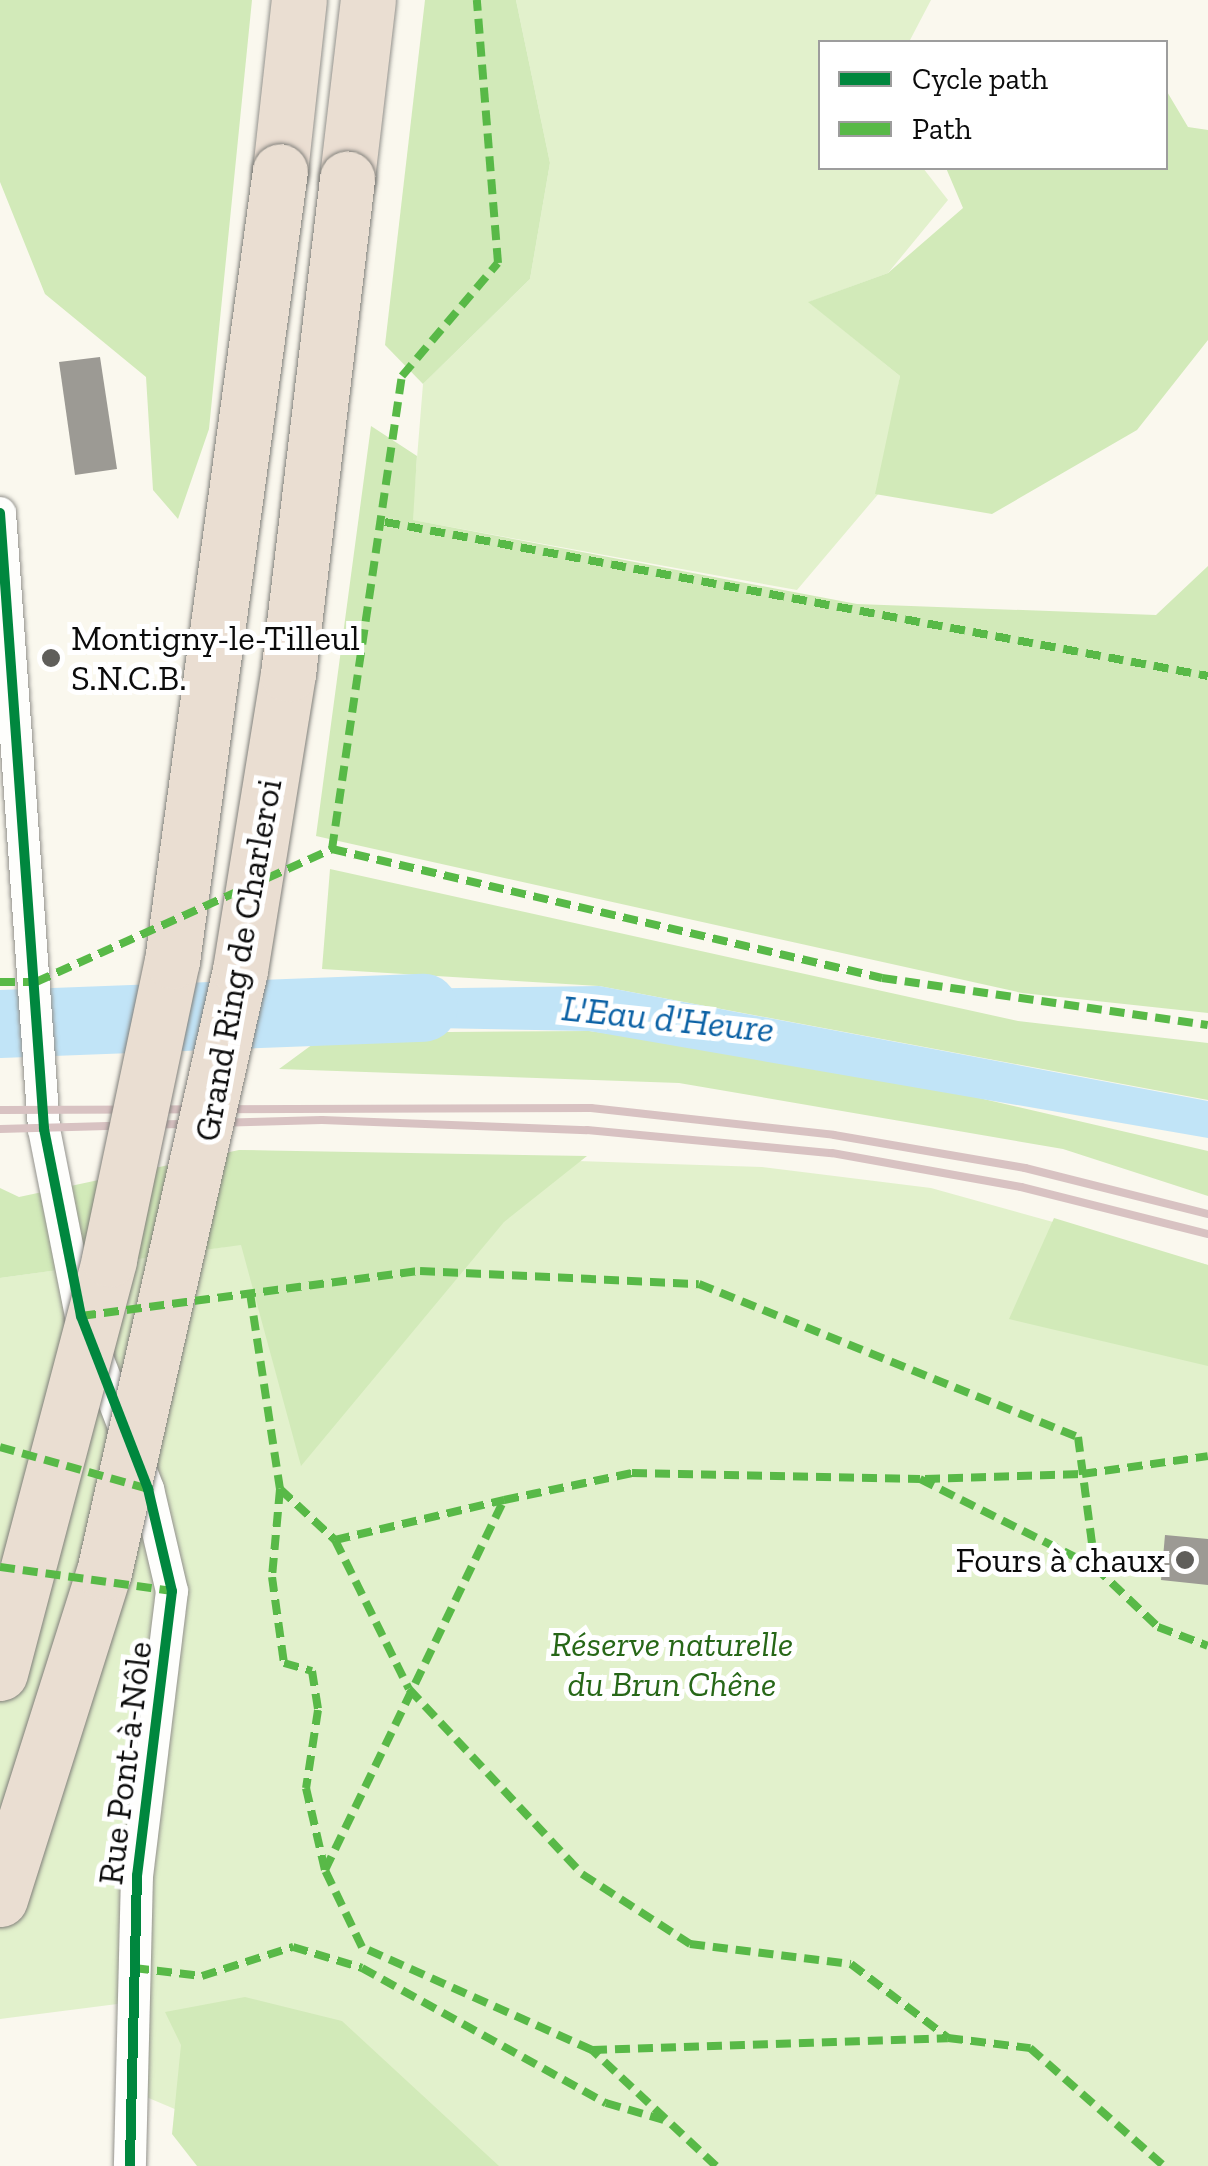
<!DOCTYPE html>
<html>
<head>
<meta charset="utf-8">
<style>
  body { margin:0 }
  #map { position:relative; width:1208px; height:2166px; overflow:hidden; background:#faf8ee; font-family:"Zilla Slab",serif }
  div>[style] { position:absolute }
  .green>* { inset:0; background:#e2f1cc }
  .forest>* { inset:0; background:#d2eab9 }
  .water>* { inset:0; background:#c1e4f7 }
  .river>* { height:68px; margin:-34px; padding:0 34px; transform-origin:34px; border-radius:34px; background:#c1e4f7 }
  .building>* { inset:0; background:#9c9a94 }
  .roads { filter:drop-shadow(0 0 2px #93928d) drop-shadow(0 0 2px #93928d) }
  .minor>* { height:32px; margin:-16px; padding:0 16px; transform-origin:16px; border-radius:16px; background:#fefefc }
  .motorway>* { height:55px; margin:-27.5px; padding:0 27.5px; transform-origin:27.5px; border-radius:27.5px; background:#eaded2 }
  .rail>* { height:8px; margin:-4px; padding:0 4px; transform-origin:4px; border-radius:4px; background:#d8c2c2 }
  .bridges { filter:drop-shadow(0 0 2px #807f7a) drop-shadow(0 0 2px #807f7a) }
  .motorway-bridge>* { height:55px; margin:-27.5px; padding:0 27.5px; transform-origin:27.5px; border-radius:27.5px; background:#eaded2 }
  .quiet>* { height:8px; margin-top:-4px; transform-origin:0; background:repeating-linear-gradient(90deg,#58b947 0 15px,transparent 0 23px) }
  .cycleway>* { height:10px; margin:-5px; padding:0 5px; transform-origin:5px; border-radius:5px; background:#00873e }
  .dots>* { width:28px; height:28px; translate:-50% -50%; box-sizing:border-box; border:5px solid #fff; border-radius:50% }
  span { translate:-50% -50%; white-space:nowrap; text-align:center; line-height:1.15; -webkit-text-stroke:10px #fff; paint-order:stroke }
  .poi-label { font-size:35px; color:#0b0b0b }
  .left { translate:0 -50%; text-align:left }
  .right { translate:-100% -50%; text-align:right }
  .street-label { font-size:35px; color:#0b0b0b }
  .park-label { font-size:35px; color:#276717; font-style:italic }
  .water-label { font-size:38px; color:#0c62a5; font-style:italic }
  .legend { position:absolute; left:818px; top:40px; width:350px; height:130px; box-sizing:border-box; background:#fff; border:2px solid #9d9d9d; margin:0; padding:12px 18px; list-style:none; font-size:30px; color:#0b0b0b }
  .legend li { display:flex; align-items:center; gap:20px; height:50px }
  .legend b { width:50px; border:2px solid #9d9d9d }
</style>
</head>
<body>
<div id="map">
  <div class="green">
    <i style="clip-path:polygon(516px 0,931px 0,909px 42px,820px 42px,820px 168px,923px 168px,948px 200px,888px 273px,809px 302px,900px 376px,880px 492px,797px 590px,412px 520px,423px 384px,530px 279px,550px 163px)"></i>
    <i style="clip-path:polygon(239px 1150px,762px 1167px,931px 1188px,1208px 1265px,1208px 2166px,310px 2166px,132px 2091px,133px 2002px,0 2019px,0 1278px,224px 1247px)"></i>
  </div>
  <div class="forest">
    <i style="clip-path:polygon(0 0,252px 0,209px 429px,178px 519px,153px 490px,146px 377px,45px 294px,0 182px)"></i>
    <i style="clip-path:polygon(425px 0,516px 0,550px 163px,530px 279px,423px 384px,385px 345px)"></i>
    <i style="clip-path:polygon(1166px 90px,1188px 127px,1208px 130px,1208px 340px,1137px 430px,992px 514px,875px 494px,900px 376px,808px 302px,888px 273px,963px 208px,946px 168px,1166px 168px)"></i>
    <i style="clip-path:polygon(371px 426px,417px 456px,413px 520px,857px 604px,1156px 615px,1208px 566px,1208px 1013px,1022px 993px,316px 836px)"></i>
    <i style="clip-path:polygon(330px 869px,1018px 1021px,1208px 1043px,1208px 1100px,599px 986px,322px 969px)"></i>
    <i style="clip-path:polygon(589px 1031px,828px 1063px,1208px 1151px,1208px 1196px,1063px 1149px,679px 1083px,279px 1069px,328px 1033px)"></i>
    <i style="clip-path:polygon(239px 1150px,587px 1156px,504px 1222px,301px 1466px,241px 1245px,0 1278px,0 1188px,19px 1197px)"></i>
    <i style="clip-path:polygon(1054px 1218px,1208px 1265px,1208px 1366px,1009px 1319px)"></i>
    <i style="clip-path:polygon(245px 1997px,342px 2021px,499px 2166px,197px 2166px,172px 2134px,181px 2045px,165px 2012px)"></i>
  </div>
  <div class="water">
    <i style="clip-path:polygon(599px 986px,1208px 1101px,1208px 1138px,589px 1031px,334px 1026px,328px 990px)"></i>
  </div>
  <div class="river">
    <i style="left:0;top:1024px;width:424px;rotate:-2.2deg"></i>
  </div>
  <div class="building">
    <i style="clip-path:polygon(100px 357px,117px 469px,75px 475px,59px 362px)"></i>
    <i style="clip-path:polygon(1165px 1535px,1208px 1539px,1208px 1585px,1161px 1580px)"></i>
  </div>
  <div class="roads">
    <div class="minor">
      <i style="left:0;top:513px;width:618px;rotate:85.91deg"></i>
      <i style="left:44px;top:1129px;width:191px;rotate:78.8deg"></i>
      <i style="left:81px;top:1316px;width:186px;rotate:68.8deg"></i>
      <i style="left:148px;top:1489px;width:105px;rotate:76.8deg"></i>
      <i style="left:172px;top:1591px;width:286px;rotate:97deg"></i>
      <i style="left:137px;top:1875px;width:291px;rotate:91.4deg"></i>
    </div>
    <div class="motorway">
      <i style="left:280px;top:171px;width:172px;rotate:-83.7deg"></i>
      <i style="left:347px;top:178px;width:179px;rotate:-83.3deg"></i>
    </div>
  </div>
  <div class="rail">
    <i style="left:0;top:1110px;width:591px;rotate:-0.19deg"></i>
    <i style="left:591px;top:1108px;width:244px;rotate:6.3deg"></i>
    <i style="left:834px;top:1135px;width:194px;rotate:9.8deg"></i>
    <i style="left:1025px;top:1168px;width:189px;rotate:14.1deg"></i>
    <i style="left:0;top:1129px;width:322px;rotate:-1.6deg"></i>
    <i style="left:322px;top:1120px;width:265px;rotate:2.2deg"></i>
    <i style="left:587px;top:1130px;width:246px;rotate:5.4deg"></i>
    <i style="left:832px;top:1153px;width:192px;rotate:10.2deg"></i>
    <i style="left:1021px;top:1187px;width:193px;rotate:14.1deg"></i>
  </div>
  <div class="bridges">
    <div class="motorway-bridge">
      <i style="left:0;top:1673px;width:428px;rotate:-75.2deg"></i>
      <i style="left:109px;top:1259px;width:305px;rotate:-78.1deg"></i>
      <i style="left:172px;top:961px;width:797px;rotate:-82.22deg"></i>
      <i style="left:0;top:1899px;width:343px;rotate:-72.4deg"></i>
      <i style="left:104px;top:1572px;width:617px;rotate:-77.27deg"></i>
      <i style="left:240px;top:970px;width:300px;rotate:-80.8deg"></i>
      <i style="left:288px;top:674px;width:499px;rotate:-83.2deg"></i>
    </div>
  </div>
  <div class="quiet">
    <i style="left:385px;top:522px;width:837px;rotate:10.6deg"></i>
    <i style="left:332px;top:849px;width:478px;rotate:-81.6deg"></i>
    <i style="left:402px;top:376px;width:148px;rotate:-49.7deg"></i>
    <i style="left:498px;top:263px;width:264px;rotate:-94.6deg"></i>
    <i style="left:0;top:982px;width:36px"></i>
    <i style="left:36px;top:982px;width:325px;rotate:-24.2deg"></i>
    <i style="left:332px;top:849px;width:565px;rotate:13.2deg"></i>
    <i style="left:882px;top:978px;width:329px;rotate:8.2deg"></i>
    <i style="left:250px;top:1293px;width:198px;rotate:81.3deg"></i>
    <i style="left:280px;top:1489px;width:75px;rotate:42.8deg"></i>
    <i style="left:335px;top:1540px;width:174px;rotate:-13.3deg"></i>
    <i style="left:81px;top:1316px;width:342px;rotate:-7.6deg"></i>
    <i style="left:420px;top:1271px;width:279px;rotate:2.7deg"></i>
    <i style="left:699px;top:1284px;width:409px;rotate:22deg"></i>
    <i style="left:1078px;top:1437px;width:131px;rotate:82.5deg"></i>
    <i style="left:0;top:1447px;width:154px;rotate:15.8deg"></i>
    <i style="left:925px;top:1479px;width:157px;rotate:-1.8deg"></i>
    <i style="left:1082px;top:1474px;width:127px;rotate:-8.1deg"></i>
    <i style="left:280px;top:1489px;width:88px;rotate:95.2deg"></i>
    <i style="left:272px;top:1577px;width:87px;rotate:82.1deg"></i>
    <i style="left:284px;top:1663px;width:29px;rotate:16deg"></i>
    <i style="left:312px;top:1671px;width:39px;rotate:81deg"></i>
    <i style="left:318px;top:1710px;width:79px;rotate:98.7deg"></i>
    <i style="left:306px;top:1788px;width:84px;rotate:77deg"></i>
    <i style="left:335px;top:1540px;width:166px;rotate:63.6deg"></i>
    <i style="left:409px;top:1689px;width:253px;rotate:46.9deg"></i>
    <i style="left:582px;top:1874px;width:129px;rotate:32.9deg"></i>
    <i style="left:690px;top:1944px;width:162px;rotate:7.1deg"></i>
    <i style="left:851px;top:1964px;width:122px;rotate:37.3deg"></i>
    <i style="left:948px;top:2038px;width:83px;rotate:7deg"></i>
    <i style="left:1030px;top:2048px;width:179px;rotate:41.4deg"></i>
    <i style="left:0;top:1567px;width:174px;rotate:7.9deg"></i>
    <i style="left:134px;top:1968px;width:68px;rotate:6.7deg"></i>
    <i style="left:202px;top:1976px;width:96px;rotate:-17.7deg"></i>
    <i style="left:293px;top:1947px;width:72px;rotate:16.9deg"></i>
    <i style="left:362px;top:1968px;width:279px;rotate:29deg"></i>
    <i style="left:606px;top:2103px;width:60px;rotate:16.3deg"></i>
    <i style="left:592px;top:2050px;width:356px;rotate:-1.9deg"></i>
    <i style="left:716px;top:2166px;width:170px;rotate:-136.9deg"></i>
    <i style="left:592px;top:2050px;width:252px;rotate:-155.9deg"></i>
    <i style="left:362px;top:1947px;width:85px;rotate:-115.7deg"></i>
    <i style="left:325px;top:1870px;width:411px;rotate:-64.2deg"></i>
    <i style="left:504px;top:1500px;width:131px;rotate:-11.9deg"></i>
    <i style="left:632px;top:1473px;width:288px;rotate:1.2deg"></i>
    <i style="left:920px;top:1479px;width:196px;rotate:26.7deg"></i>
    <i style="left:1095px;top:1567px;width:87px;rotate:43.6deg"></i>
    <i style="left:1158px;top:1627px;width:53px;rotate:20.8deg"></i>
  </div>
  <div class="cycleway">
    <i style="left:0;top:513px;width:618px;rotate:85.91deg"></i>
    <i style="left:44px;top:1129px;width:191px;rotate:78.8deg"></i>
    <i style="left:81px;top:1316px;width:186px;rotate:68.8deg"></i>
    <i style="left:148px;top:1489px;width:105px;rotate:76.8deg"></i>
    <i style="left:172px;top:1591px;width:286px;rotate:97deg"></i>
    <i style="left:137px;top:1875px;width:291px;rotate:91.4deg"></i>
  </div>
  <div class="dots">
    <i style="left:51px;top:658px;background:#5f5e5a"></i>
    <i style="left:1185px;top:1560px;background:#5f5e5a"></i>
  </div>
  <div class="poi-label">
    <span class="left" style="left:71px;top:658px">Montigny-le-Tilleul<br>S.N.C.B.</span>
    <span class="right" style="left:1165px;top:1560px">Fours à chaux</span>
  </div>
  <div class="street-label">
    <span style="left:238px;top:960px;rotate:-80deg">Grand Ring de Charleroi</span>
    <span style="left:125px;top:1763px;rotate:-83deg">Rue Pont-à-Nôle</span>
  </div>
  <div class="park-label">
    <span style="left:672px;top:1664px">Réserve naturelle<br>du Brun Chêne</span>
  </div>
  <div class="water-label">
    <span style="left:668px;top:1019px;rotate:6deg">L'Eau d'Heure</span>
  </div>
  <ul class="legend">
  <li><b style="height:12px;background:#00873e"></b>Cycle path</li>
  <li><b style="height:12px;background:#58b947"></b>Path</li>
  </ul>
</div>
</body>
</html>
